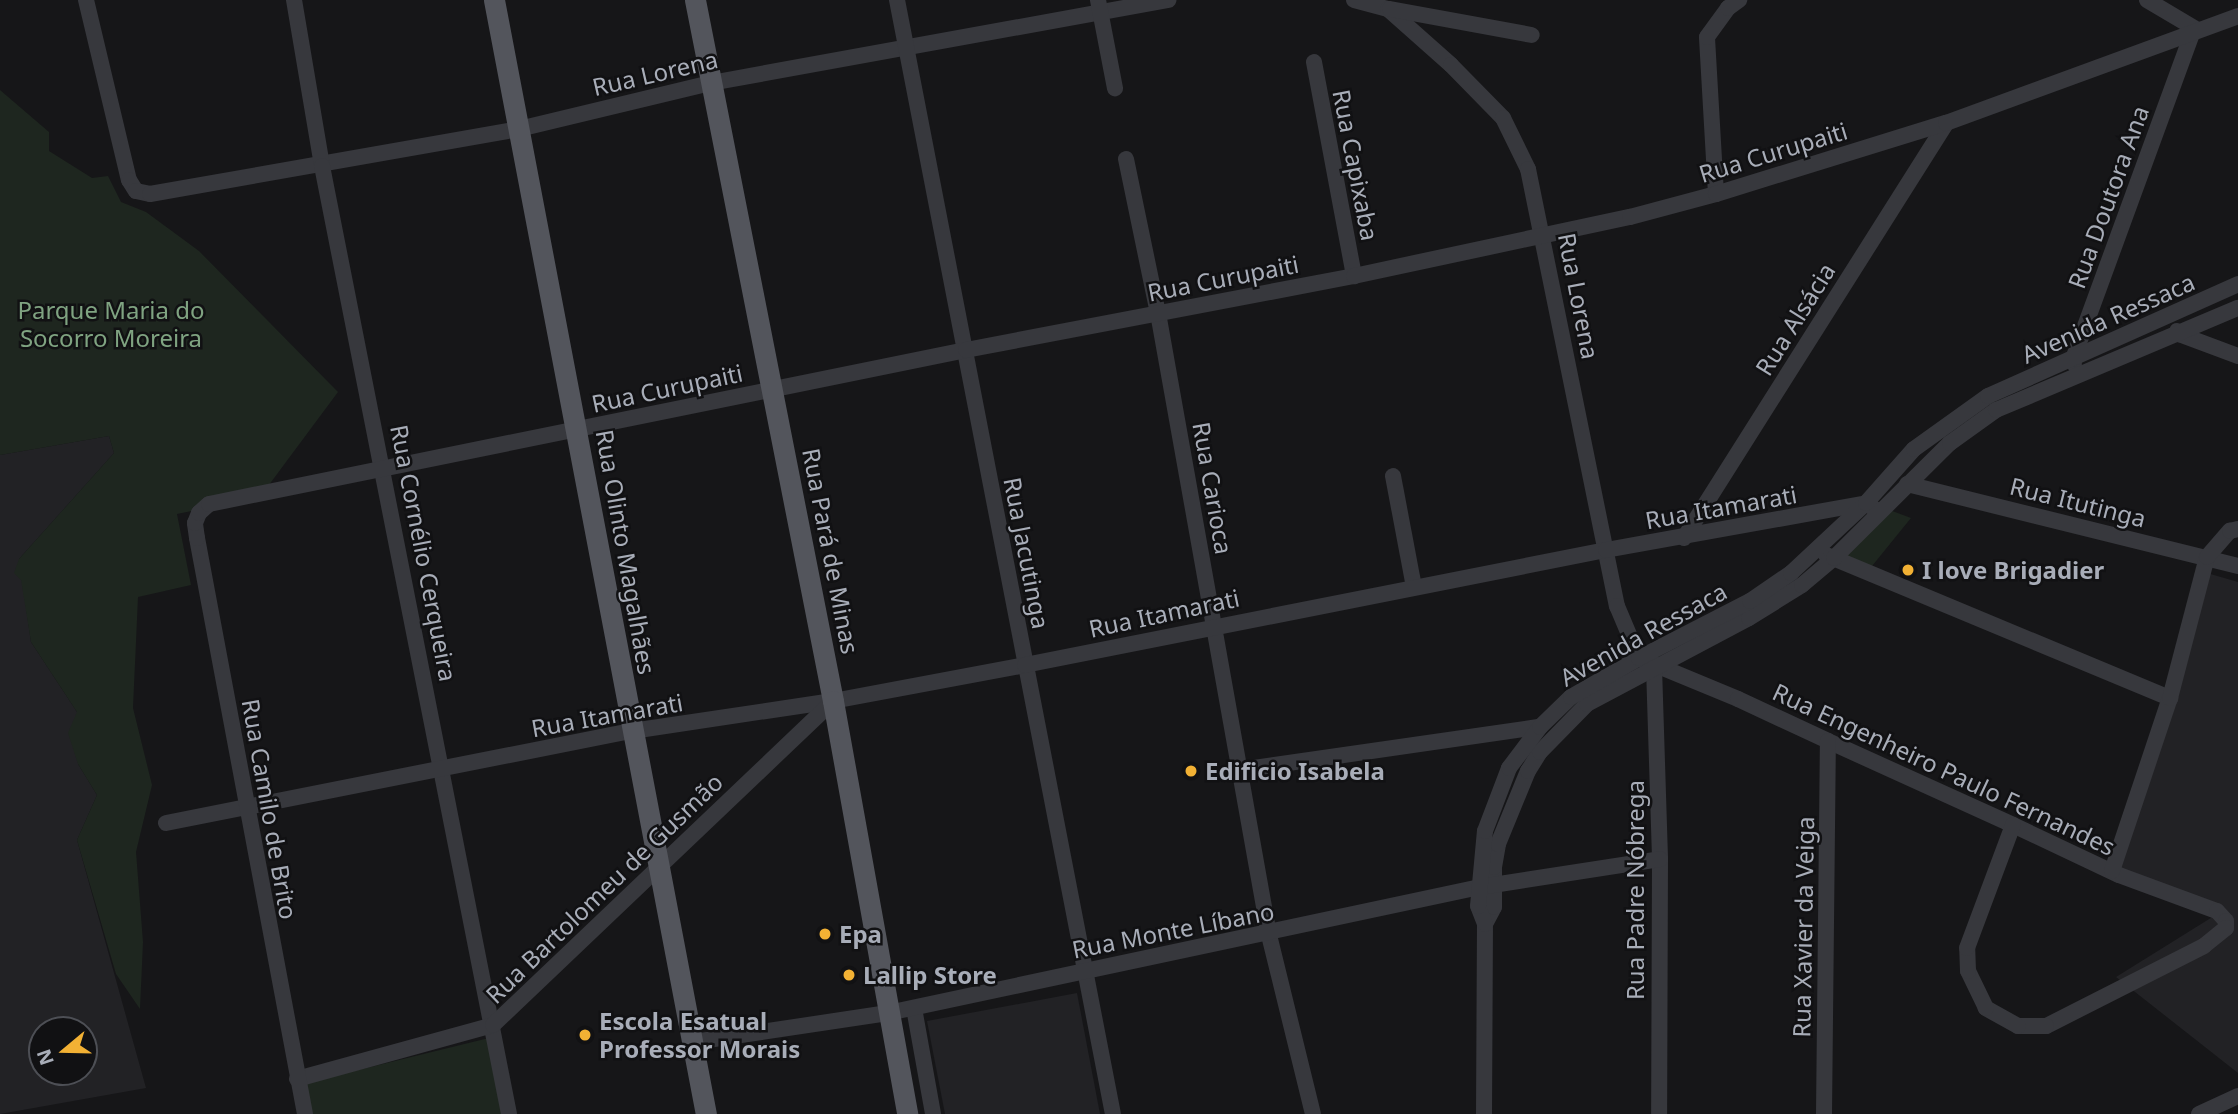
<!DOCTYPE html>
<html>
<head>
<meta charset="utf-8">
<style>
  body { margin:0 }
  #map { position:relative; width:2238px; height:1114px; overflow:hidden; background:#161618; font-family:"Noto Sans",sans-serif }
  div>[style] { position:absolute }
  .built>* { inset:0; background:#222225 }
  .green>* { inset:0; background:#1e261f }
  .minor>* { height:16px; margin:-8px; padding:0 8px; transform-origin:8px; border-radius:8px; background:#37383d }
  .major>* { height:21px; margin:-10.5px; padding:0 10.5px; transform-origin:10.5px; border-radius:10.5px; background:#53555c }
  .dots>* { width:19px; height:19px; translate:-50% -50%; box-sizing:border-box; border:4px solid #111113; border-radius:50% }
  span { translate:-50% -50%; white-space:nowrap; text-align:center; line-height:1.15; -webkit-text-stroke:5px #111113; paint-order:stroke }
  .street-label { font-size:24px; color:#a8adb8 }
  .park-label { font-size:24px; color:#7fa381 }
  .poi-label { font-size:24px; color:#a8adb8; font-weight:700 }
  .left { translate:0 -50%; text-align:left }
  .north { position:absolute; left:28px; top:1016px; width:70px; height:70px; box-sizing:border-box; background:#111113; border:2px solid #4d4f55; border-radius:50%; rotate:251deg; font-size:19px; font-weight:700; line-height:28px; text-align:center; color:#a8adb8 }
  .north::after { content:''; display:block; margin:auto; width:24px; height:32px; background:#f2b134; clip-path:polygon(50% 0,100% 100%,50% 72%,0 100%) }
</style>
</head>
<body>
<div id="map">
  <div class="built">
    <i style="clip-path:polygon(evenodd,109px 436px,114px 453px,19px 559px,31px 642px,77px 712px,78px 764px,97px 795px,77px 840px,146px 1088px,0 1114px,0 455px,109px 436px,42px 1030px,84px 1030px,84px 1072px,42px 1072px,42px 1030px)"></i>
    <i style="clip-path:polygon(2207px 573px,2238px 582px,2238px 1073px,2116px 977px,2222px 911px,2118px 874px)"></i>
    <i style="clip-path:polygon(1077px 993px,1100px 1114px,945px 1114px,927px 1021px)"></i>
  </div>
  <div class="green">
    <i style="clip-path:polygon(0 90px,49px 132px,49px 151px,92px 178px,108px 176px,121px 202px,146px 212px,199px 251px,338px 392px,260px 497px,177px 514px,191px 585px,138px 597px,133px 708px,152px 785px,136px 852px,143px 942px,140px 1009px,116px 974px,77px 840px,97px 795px,78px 764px,68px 733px,77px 712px,31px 642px,21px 580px,14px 573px,19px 559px,114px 453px,109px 436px,0 455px)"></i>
    <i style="clip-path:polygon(1887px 509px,1911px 518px,1868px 571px,1838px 562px)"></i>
    <i style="clip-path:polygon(489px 1038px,504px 1114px,311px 1114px,305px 1083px)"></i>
  </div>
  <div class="minor">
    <i style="left:86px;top:0;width:185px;rotate:76.6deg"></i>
    <i style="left:129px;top:180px;width:13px;rotate:58deg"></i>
    <i style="left:136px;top:191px;width:14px;rotate:12deg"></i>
    <i style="left:150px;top:194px;width:375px;rotate:-10deg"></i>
    <i style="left:519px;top:129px;width:197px;rotate:-13.5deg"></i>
    <i style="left:711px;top:83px;width:465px;rotate:-10.3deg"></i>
    <i style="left:294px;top:0;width:168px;rotate:80.4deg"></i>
    <i style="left:322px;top:166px;width:966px;rotate:78.84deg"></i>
    <i style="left:897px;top:0;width:1135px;rotate:79.03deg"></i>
    <i style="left:1098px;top:0;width:90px;rotate:79.1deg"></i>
    <i style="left:1354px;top:0;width:35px;rotate:15deg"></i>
    <i style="left:1388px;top:9px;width:84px;rotate:41.6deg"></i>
    <i style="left:1451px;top:65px;width:74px;rotate:45.5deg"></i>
    <i style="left:1503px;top:118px;width:57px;rotate:63.9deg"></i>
    <i style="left:1528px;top:169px;width:446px;rotate:78.5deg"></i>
    <i style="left:1617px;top:606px;width:56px;rotate:67.1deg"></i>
    <i style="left:1639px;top:658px;width:107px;rotate:22.5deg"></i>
    <i style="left:1738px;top:699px;width:99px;rotate:25deg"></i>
    <i style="left:1828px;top:741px;width:203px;rotate:24.4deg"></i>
    <i style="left:2013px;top:825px;width:117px;rotate:25.3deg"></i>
    <i style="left:2119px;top:875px;width:104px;rotate:20.2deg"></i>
    <i style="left:2217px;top:911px;width:13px;rotate:48deg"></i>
    <i style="left:2226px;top:921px;width:7px;rotate:90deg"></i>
    <i style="left:2226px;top:928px;width:28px;rotate:141deg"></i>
    <i style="left:2204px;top:946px;width:177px;rotate:153.1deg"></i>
    <i style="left:2046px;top:1026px;width:28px;rotate:180deg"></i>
    <i style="left:2018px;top:1026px;width:37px;rotate:-151deg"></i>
    <i style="left:1986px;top:1008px;width:41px;rotate:-115.9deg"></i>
    <i style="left:1968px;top:971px;width:23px;rotate:-92deg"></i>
    <i style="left:1967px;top:948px;width:131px;rotate:-69.5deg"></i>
    <i style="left:2147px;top:0;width:57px;rotate:30.6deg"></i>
    <i style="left:1390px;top:9px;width:144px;rotate:10.4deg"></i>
    <i style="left:1314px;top:62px;width:218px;rotate:79.4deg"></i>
    <i style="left:1126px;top:159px;width:157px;rotate:78.3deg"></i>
    <i style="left:1158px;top:313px;width:632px;rotate:79.88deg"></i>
    <i style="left:1269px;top:935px;width:184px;rotate:76.2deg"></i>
    <i style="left:1716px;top:194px;width:157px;rotate:-93.3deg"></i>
    <i style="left:1707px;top:37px;width:36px;rotate:-54deg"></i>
    <i style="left:1728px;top:8px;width:14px;rotate:-36deg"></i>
    <i style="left:2177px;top:331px;width:4px;rotate:56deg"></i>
    <i style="left:2179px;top:334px;width:63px;rotate:20.4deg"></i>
    <i style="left:2074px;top:364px;width:5px;rotate:-101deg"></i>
    <i style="left:2073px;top:359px;width:346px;rotate:-69.9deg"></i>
    <i style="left:1393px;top:476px;width:113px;rotate:79.3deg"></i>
    <i style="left:1907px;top:484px;width:341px;rotate:13.9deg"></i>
    <i style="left:1684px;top:538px;width:491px;rotate:-57.7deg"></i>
    <i style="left:1826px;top:555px;width:373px;rotate:22.6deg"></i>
    <i style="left:1654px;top:667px;width:192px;rotate:88.2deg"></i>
    <i style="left:1660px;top:859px;width:255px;rotate:90.2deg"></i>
    <i style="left:1240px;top:770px;width:303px;rotate:-8.2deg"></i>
    <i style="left:166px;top:823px;width:475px;rotate:-11.2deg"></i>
    <i style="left:632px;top:731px;width:203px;rotate:-8.5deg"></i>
    <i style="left:833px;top:701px;width:195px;rotate:-10.6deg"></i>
    <i style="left:1025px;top:665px;width:592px;rotate:-11.2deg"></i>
    <i style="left:1606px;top:550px;width:264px;rotate:-10.2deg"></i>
    <i style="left:1866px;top:503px;width:16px;rotate:35deg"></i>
    <i style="left:2112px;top:871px;width:182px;rotate:-71.5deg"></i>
    <i style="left:2170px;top:698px;width:146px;rotate:-75.3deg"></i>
    <i style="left:2207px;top:557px;width:35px;rotate:-49deg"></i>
    <i style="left:2230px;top:531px;width:8px;rotate:-14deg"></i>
    <i style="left:1485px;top:924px;width:19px;rotate:-62deg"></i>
    <i style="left:1494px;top:907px;width:40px;rotate:-90deg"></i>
    <i style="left:1494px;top:867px;width:23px;rotate:-80deg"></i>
    <i style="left:1498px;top:844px;width:79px;rotate:-67.7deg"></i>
    <i style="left:1528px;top:771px;width:22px;rotate:-58deg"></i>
    <i style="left:1540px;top:752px;width:67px;rotate:-45.6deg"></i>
    <i style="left:1587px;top:704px;width:183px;rotate:-28deg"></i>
    <i style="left:1749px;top:618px;width:62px;rotate:-31.9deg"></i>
    <i style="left:1802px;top:585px;width:42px;rotate:-40.2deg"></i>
    <i style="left:1834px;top:558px;width:163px;rotate:-44.8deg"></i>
    <i style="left:1950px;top:443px;width:57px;rotate:-35.7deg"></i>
    <i style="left:1996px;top:410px;width:263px;rotate:-22.9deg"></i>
    <i style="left:914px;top:1008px;width:108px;rotate:79.8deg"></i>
    <i style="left:694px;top:1042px;width:196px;rotate:-8.5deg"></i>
    <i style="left:888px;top:1013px;width:605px;rotate:-12.02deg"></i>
    <i style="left:1480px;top:887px;width:182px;rotate:-8.8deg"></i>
    <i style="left:297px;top:1079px;width:203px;rotate:-15.4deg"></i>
    <i style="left:493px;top:1025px;width:470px;rotate:-43.6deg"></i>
    <i style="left:305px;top:1114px;width:586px;rotate:-100.62deg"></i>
    <i style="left:197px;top:538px;width:15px;rotate:-98deg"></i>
    <i style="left:195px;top:523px;width:11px;rotate:-68deg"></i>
    <i style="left:199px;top:513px;width:13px;rotate:-42deg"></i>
    <i style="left:209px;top:504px;width:773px;rotate:-11.5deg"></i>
    <i style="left:966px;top:350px;width:395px;rotate:-10.8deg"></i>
    <i style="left:1354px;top:276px;width:282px;rotate:-12.1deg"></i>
    <i style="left:1630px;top:217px;width:89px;rotate:-15deg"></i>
    <i style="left:1716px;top:194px;width:241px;rotate:-17.2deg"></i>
    <i style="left:1946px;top:123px;width:311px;rotate:-20.1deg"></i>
    <i style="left:1484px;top:1114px;width:190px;rotate:-89.7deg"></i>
    <i style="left:1485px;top:924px;width:19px;rotate:-111deg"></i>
    <i style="left:1478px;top:906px;width:75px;rotate:-84.7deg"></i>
    <i style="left:1485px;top:831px;width:67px;rotate:-69.1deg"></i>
    <i style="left:1509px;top:768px;width:51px;rotate:-52.9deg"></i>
    <i style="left:1540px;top:727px;width:43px;rotate:-44.1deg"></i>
    <i style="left:1571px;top:697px;width:78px;rotate:-29.8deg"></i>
    <i style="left:1639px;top:658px;width:125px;rotate:-27.2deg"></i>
    <i style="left:1750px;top:601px;width:50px;rotate:-34.3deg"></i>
    <i style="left:1791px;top:573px;width:103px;rotate:-43deg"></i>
    <i style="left:1866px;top:503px;width:72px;rotate:-48.4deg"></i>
    <i style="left:1914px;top:449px;width:91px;rotate:-35.6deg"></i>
    <i style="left:1988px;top:396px;width:274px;rotate:-24.1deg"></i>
    <i style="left:1824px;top:1114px;width:373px;rotate:-89.4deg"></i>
    <i style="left:2199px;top:1114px;width:43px;rotate:-24.8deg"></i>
  </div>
  <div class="major">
    <i style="left:494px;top:0;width:1134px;rotate:79.23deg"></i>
    <i style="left:695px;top:0;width:714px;rotate:78.86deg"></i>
    <i style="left:833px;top:701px;width:420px;rotate:79.8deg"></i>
  </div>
  <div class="dots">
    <i style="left:1908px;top:570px;background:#f2b134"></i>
    <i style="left:1191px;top:771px;background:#f2b134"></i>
    <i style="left:825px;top:934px;background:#f2b134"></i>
    <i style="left:849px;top:975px;background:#f2b134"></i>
    <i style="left:585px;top:1035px;background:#f2b134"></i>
  </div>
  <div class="street-label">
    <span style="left:655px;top:73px;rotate:-13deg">Rua Lorena</span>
    <span style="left:1773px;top:152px;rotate:-17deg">Rua Curupaiti</span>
    <span style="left:1356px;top:165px;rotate:79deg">Rua Capixaba</span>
    <span style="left:2108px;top:197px;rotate:-70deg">Rua Doutora Ana</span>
    <span style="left:1223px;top:278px;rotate:-11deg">Rua Curupaiti</span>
    <span style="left:1579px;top:296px;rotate:79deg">Rua Lorena</span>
    <span style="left:2108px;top:318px;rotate:-24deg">Avenida Ressaca</span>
    <span style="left:1795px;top:319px;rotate:-58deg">Rua Alsácia</span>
    <span style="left:667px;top:388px;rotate:-12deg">Rua Curupaiti</span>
    <span style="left:1213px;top:488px;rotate:80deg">Rua Carioca</span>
    <span style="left:2078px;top:502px;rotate:14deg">Rua Itutinga</span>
    <span style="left:1721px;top:507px;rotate:-10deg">Rua Itamarati</span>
    <span style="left:831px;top:551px;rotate:79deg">Rua Pará de Minas</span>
    <span style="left:626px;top:552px;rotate:80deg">Rua Olinto Magalhães</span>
    <span style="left:424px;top:553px;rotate:79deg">Rua Cornélio Cerqueira</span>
    <span style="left:1027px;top:553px;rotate:79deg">Rua Jacutinga</span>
    <span style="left:1164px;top:613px;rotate:-12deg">Rua Itamarati</span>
    <span style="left:1643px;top:634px;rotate:-29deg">Avenida Ressaca</span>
    <span style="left:607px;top:715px;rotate:-10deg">Rua Itamarati</span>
    <span style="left:1944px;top:769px;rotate:25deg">Rua Engenheiro Paulo Fernandes</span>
    <span style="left:270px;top:809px;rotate:80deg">Rua Camilo de Brito</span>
    <span style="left:604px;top:888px;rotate:-44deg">Rua Bartolomeu de Gusmão</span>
    <span style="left:1635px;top:890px;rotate:-90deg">Rua Padre Nóbrega</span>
    <span style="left:1803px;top:927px;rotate:-89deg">Rua Xavier da Veiga</span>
    <span style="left:1173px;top:930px;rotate:-11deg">Rua Monte Líbano</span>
  </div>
  <div class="park-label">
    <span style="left:111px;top:324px">Parque Maria do<br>Socorro Moreira</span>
  </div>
  <div class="poi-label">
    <span class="left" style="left:1922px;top:570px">I love Brigadier</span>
    <span class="left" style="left:1205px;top:771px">Edificio Isabela</span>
    <span class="left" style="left:839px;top:934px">Epa</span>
    <span class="left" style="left:863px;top:975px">Lallip Store</span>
    <span class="left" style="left:599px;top:1035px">Escola Esatual<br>Professor Morais</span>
  </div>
  <div class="north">N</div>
</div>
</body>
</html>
